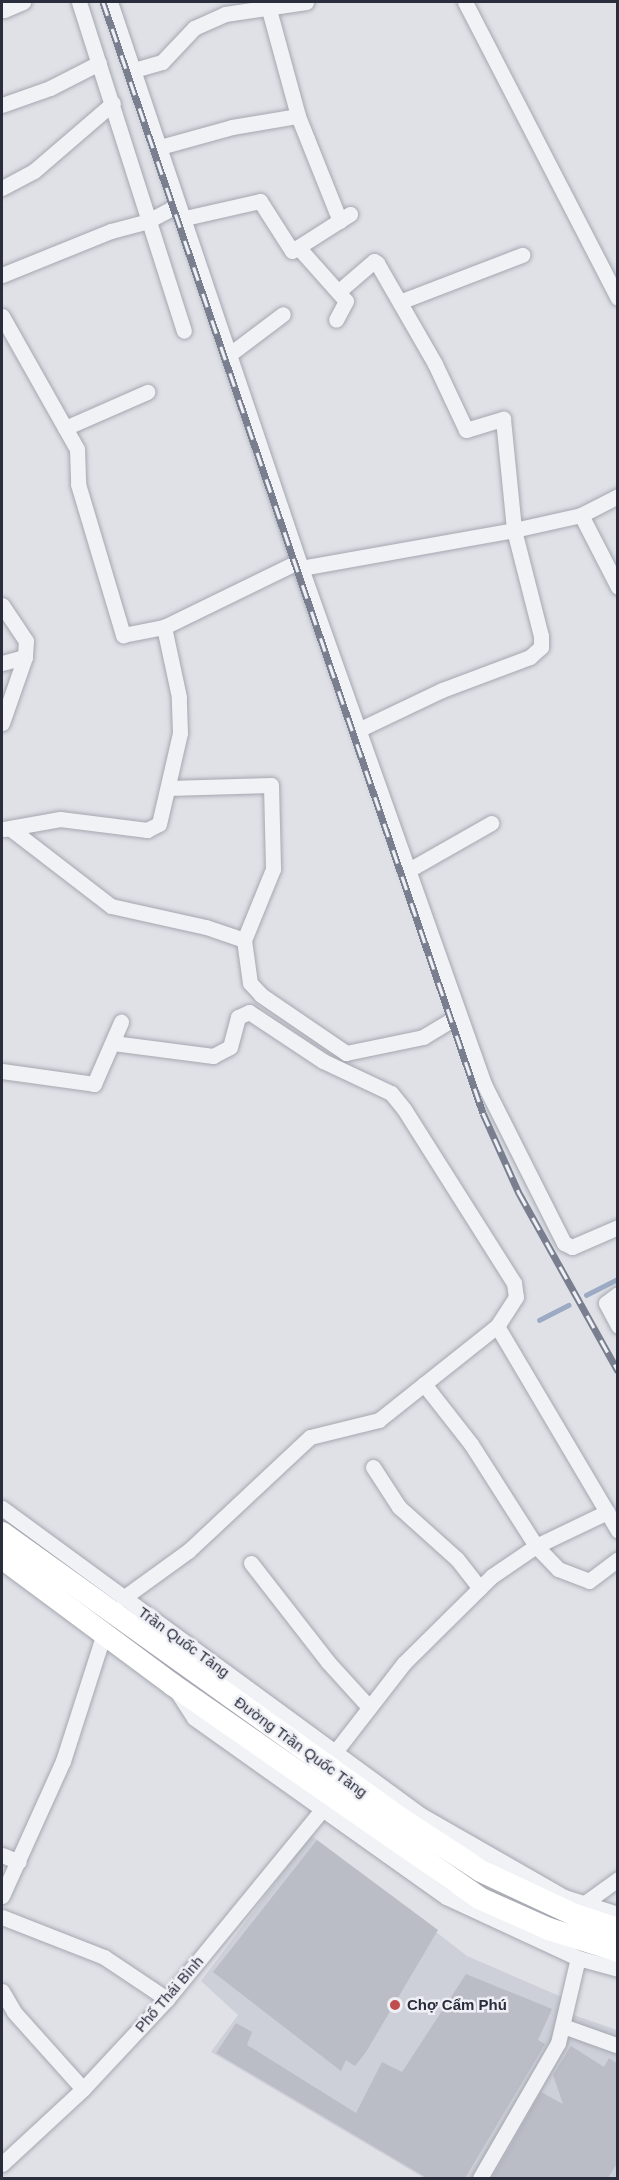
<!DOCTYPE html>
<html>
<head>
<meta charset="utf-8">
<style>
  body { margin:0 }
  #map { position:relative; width:619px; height:2180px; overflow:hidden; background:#dfe1e7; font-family:Helvetica,sans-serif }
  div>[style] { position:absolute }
  .built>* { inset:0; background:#cdd0d8 }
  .stream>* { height:4.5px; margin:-2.25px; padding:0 2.25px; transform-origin:2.25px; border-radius:2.25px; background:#9daac4 }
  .building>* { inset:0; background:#babcc6 }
  .roads { filter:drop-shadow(0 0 2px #a5a7b0) drop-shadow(0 0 2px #a5a7b0) }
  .minor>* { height:15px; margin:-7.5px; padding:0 7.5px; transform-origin:7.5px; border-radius:7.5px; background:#f1f2f6 }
  .highway>* { height:22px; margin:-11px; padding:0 11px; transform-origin:11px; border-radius:11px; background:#fff }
  .rail>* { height:7px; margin-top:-3.5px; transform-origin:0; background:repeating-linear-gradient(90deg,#eef0f5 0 14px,#7a7f8f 0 28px); box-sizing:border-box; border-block:2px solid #7a7f8f }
  .dots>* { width:16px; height:16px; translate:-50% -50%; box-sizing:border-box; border:3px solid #eef0f5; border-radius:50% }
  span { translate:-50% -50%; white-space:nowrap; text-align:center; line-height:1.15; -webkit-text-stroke:5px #eef0f5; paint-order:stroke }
  .street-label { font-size:15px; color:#292d3c }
  .poi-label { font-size:15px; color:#292d3c; font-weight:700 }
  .left { translate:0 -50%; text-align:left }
  .frame { position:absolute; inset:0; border:3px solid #292d3c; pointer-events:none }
</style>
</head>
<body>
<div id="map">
  <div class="built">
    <i style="clip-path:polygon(311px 1835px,467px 1956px,564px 1998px,562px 2011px,617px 2030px,616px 2178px,424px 2178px,211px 2052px,238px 2015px,201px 1981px)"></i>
  </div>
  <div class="stream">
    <i style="left:586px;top:1295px;width:36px;rotate:-27deg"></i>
    <i style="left:539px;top:1320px;width:33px;rotate:-27deg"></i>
  </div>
  <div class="building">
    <i style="clip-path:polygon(317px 1840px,438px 1930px,366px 2052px,355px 2066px,346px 2060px,341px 2071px,213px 1972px)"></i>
    <i style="clip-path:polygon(466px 1974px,552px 2009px,538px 2040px,545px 2044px,465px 2178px,427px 2178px,216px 2053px,236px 2023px,252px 2032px,247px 2045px,356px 2113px,382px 2062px,402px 2072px)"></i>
    <i style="clip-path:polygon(571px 2046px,604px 2067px,609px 2058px,618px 2064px,618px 2162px,608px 2178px,492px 2178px,541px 2092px,563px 2104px,553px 2075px)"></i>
  </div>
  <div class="roads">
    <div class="minor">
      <i style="left:79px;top:2px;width:345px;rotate:72.3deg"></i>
      <i style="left:110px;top:2px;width:597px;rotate:71.35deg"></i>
      <i style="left:301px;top:568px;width:547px;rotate:70.47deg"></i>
      <i style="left:484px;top:1084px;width:178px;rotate:63.3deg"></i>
      <i style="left:564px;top:1243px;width:9px;rotate:27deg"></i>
      <i style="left:572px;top:1247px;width:50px;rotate:-23.5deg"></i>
      <i style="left:465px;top:2px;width:333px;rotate:62.7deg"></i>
      <i style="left:268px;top:6px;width:114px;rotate:74.7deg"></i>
      <i style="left:298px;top:116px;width:113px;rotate:68.2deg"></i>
      <i style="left:4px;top:10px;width:21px;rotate:-23deg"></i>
      <i style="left:134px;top:70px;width:29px;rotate:-16deg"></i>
      <i style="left:162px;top:62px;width:47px;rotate:-46.7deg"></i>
      <i style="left:194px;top:28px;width:34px;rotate:-24deg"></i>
      <i style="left:225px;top:14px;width:82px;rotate:-8.4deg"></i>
      <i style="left:2px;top:105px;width:51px;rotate:-19.5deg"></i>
      <i style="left:50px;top:88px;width:55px;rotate:-27deg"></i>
      <i style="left:160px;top:147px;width:75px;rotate:-15.5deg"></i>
      <i style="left:232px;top:127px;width:67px;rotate:-9.5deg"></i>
      <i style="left:2px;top:188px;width:36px;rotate:-28deg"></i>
      <i style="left:34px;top:171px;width:104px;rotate:-40.7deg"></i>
      <i style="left:298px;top:247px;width:72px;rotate:48.4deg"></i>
      <i style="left:346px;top:301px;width:21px;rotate:118deg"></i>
      <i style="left:2px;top:275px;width:118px;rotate:-22deg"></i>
      <i style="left:111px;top:231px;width:38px;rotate:-15deg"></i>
      <i style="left:148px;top:221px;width:30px;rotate:-28deg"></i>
      <i style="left:174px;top:207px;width:16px;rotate:45deg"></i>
      <i style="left:185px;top:218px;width:77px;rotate:-12.8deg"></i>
      <i style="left:260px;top:201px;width:59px;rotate:57.4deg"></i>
      <i style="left:292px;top:251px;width:69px;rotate:-32.5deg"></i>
      <i style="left:339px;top:291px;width:46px;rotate:-40.6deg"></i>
      <i style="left:374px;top:261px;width:4px;rotate:34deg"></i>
      <i style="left:377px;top:263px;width:116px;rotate:60.1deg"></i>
      <i style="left:435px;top:364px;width:73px;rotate:64.8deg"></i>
      <i style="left:466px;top:430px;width:39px;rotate:-17deg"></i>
      <i style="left:503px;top:419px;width:112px;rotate:84.3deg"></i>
      <i style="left:514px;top:530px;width:109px;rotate:75.7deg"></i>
      <i style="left:541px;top:636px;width:11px;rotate:90deg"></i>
      <i style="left:541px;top:647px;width:15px;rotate:138deg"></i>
      <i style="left:530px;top:657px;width:94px;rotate:159.4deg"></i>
      <i style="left:442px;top:690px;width:93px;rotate:154.5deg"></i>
      <i style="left:402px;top:301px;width:129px;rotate:-21deg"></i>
      <i style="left:2px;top:316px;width:153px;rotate:60.6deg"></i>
      <i style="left:77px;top:449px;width:35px;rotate:88deg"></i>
      <i style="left:78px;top:484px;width:158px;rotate:73.4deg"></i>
      <i style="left:123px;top:635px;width:42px;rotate:-11deg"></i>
      <i style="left:164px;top:627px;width:146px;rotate:-26deg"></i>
      <i style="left:295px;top:563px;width:8px;rotate:40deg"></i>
      <i style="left:301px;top:568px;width:216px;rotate:-10.1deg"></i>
      <i style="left:514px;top:530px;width:69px;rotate:-12.6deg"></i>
      <i style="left:581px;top:515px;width:42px;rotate:-27.2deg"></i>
      <i style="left:230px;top:354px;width:66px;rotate:-37deg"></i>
      <i style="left:65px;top:428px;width:90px;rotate:-23.7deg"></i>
      <i style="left:581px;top:515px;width:81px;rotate:62.8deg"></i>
      <i style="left:2px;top:605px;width:43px;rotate:56.3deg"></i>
      <i style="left:26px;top:641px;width:16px;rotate:94deg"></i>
      <i style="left:25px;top:657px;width:70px;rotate:109.2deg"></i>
      <i style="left:2px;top:663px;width:24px;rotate:-15deg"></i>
      <i style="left:168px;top:788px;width:103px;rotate:-1.7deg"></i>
      <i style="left:271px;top:785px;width:84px;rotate:88.6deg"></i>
      <i style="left:273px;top:869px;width:77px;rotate:112.2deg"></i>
      <i style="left:4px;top:829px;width:57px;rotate:-10.1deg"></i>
      <i style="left:60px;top:819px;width:88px;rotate:7.2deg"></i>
      <i style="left:147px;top:830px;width:13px;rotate:-27deg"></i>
      <i style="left:159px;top:824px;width:93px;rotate:-77deg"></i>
      <i style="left:180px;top:733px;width:36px;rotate:-92deg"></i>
      <i style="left:179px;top:697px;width:72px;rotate:-102.1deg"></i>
      <i style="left:11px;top:829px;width:126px;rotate:37.6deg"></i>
      <i style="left:111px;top:906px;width:97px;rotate:12.5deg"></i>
      <i style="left:206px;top:927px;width:40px;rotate:18.9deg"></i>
      <i style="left:244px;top:940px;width:43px;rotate:82.1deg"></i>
      <i style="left:250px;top:983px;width:16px;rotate:47deg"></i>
      <i style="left:261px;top:995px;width:103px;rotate:34.3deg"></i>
      <i style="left:346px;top:1053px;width:79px;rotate:-11.7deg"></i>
      <i style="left:423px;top:1037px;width:41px;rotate:-31deg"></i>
      <i style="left:407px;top:871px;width:97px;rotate:-29.7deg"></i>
      <i style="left:113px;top:1043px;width:101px;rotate:7.4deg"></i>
      <i style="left:213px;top:1056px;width:19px;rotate:-28deg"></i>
      <i style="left:230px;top:1047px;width:31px;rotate:-75deg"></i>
      <i style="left:238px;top:1017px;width:12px;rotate:-24deg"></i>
      <i style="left:249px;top:1012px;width:89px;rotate:33.5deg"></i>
      <i style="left:323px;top:1061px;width:75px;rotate:25.2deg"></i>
      <i style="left:391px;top:1093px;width:21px;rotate:51deg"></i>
      <i style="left:404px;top:1109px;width:206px;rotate:57.7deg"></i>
      <i style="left:514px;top:1283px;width:14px;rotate:82deg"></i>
      <i style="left:516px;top:1297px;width:35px;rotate:123deg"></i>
      <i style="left:497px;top:1326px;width:151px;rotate:141.5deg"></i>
      <i style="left:379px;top:1420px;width:71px;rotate:166.2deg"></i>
      <i style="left:310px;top:1437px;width:167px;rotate:136.9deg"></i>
      <i style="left:188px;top:1551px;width:80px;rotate:144.1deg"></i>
      <i style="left:2px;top:1071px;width:93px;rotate:8deg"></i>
      <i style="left:94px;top:1084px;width:68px;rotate:-66.5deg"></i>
      <i style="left:618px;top:1294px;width:15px;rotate:143deg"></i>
      <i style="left:606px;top:1303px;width:26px;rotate:62deg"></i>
      <i style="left:497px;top:1326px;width:238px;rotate:59.4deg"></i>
      <i style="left:424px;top:1384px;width:76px;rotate:51.9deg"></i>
      <i style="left:471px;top:1444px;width:121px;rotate:57.5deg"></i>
      <i style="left:536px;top:1546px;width:32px;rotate:46deg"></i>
      <i style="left:558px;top:1569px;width:33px;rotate:21deg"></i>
      <i style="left:589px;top:1581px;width:36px;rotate:-37deg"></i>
      <i style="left:373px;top:1467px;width:48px;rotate:57deg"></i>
      <i style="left:399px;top:1507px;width:78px;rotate:41.9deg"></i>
      <i style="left:457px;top:1559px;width:37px;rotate:52deg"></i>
      <i style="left:2px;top:1508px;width:519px;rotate:36.23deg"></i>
      <i style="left:421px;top:1815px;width:165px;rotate:29.8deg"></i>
      <i style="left:564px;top:1897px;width:57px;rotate:17.5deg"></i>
      <i style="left:251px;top:1563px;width:125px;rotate:52.1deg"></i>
      <i style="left:328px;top:1662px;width:61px;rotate:47.7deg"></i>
      <i style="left:176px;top:1690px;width:33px;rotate:57deg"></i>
      <i style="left:194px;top:1718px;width:309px;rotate:35.4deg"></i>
      <i style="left:446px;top:1897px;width:145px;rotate:24.8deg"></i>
      <i style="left:578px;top:1958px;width:41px;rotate:15.4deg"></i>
      <i style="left:335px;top:1752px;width:113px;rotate:-52.2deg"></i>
      <i style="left:404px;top:1663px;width:124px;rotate:-44.7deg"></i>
      <i style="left:492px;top:1576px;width:53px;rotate:-34.3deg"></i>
      <i style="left:536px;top:1546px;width:79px;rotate:-25.6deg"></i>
      <i style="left:2px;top:1855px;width:18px;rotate:22deg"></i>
      <i style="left:2px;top:1896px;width:148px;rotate:-65.7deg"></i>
      <i style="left:63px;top:1761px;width:134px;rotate:-72.2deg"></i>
      <i style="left:582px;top:1905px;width:44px;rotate:-35.8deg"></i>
      <i style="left:2px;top:1917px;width:110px;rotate:21.4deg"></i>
      <i style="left:104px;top:1957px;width:76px;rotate:33.7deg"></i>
      <i style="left:2px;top:1991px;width:24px;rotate:60deg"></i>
      <i style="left:14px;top:2012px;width:103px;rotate:48.1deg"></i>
      <i style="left:563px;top:2026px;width:56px;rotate:19.7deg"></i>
      <i style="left:2px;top:2164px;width:110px;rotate:-42.8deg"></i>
      <i style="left:83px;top:2089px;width:123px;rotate:-47deg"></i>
      <i style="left:167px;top:1999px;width:243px;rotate:-50.7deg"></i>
      <i style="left:480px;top:2178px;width:156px;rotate:-60deg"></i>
      <i style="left:558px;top:2043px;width:87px;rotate:-76.8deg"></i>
    </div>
    <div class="highway">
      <i style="left:2px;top:1533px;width:486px;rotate:35.6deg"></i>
      <i style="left:397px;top:1816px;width:100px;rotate:33.2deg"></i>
      <i style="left:481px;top:1871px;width:104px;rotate:25.1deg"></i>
      <i style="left:575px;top:1915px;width:45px;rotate:18deg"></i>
      <i style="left:2px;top:1558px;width:213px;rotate:36.6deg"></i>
      <i style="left:173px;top:1685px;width:373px;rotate:34.8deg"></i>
      <i style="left:479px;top:1898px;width:77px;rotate:23.9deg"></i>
      <i style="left:549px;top:1929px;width:72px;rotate:17.7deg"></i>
    </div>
  </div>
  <div class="rail">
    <i style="left:103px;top:2px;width:1174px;rotate:71.12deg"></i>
    <i style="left:483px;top:1113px;width:88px;rotate:65.8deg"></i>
    <i style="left:519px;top:1193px;width:204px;rotate:60.9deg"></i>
  </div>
  <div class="dots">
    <i style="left:395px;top:2005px;background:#c14e4f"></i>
  </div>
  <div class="street-label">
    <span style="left:184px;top:1642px;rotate:36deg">Trần Quốc Tảng</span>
    <span style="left:301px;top:1747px;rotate:36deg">Đường Trần Quốc Tảng</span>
    <span style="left:169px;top:1994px;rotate:-49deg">Phố Thái Bình</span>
  </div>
  <div class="poi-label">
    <span class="left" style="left:407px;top:2005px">Chợ Cẩm Phú</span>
  </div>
  <div class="frame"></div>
</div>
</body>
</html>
